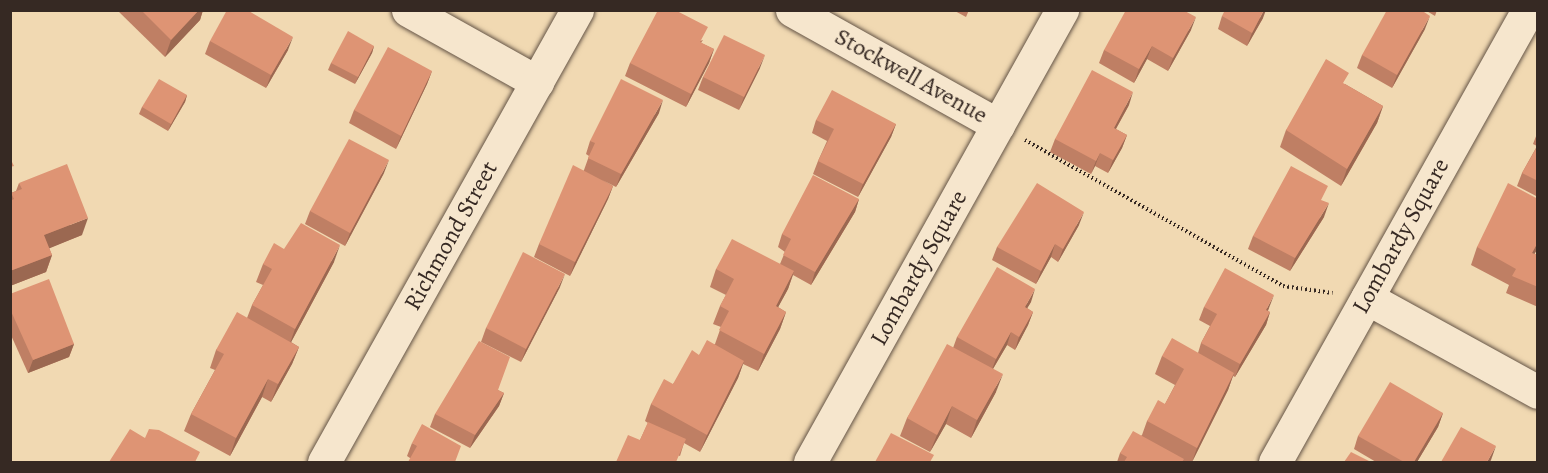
<!DOCTYPE html>
<html>
<head>
<meta charset="utf-8">
<style>
  body { margin:0 }
  #map { position:relative; width:1548px; height:473px; overflow:hidden; background:#f1d9b2; font-family:Alegreya,serif }
  div>[style] { position:absolute }
  .path>* { height:4px; margin-top:-2px; transform-origin:0; background:repeating-linear-gradient(90deg,#362923 0 1.5px,transparent 0 4.5px) }
  .roads { filter:drop-shadow(0 0 2px #655547) drop-shadow(0 0 2px #655547) }
  .street>* { height:33px; margin:-16.5px; padding:0 16.5px; transform-origin:16.5px; border-radius:16.5px; background:#f6e6cd }
  .wall>* { inset:0; background:#bf7f64 }
  .shaded-wall>* { inset:0; background:#9b6851 }
  .building>* { inset:0; background:#de9474 }
  span { translate:-50% -50%; white-space:nowrap; text-align:center; line-height:1.15; -webkit-text-stroke:4.5px #f6e6cd; paint-order:stroke }
  .street-label { font-size:24px; color:#362923 }
  .frame { position:absolute; inset:0; border:12px solid #362923; pointer-events:none }
</style>
</head>
<body>
<div id="map">
  <div class="path">
    <i style="left:1025px;top:140px;width:296px;rotate:29.5deg"></i>
    <i style="left:1283px;top:286px;width:50px;rotate:8deg"></i>
  </div>
  <div class="roads">
    <div class="street">
      <i style="left:408px;top:10px;width:148px;rotate:29.2deg"></i>
      <i style="left:792px;top:10px;width:236px;rotate:29.2deg"></i>
      <i style="left:1367px;top:298px;width:195px;rotate:28.8deg"></i>
      <i style="left:324px;top:462px;width:518px;rotate:-60.76deg"></i>
      <i style="left:810px;top:462px;width:518px;rotate:-60.86deg"></i>
      <i style="left:1275px;top:462px;width:518px;rotate:-60.76deg"></i>
    </div>
  </div>
  <div class="wall">
    <i style="clip-path:polygon(117px 10px,203px 10px,200px 20px,165px 57px)"></i>
    <i style="clip-path:polygon(953px 10px,969px 10px,966px 17px)"></i>
    <i style="clip-path:polygon(1425px 10px,1437px 10px,1435px 16px)"></i>
    <i style="clip-path:polygon(1222px 16px,1263px 18px,1247px 46px,1218px 29px)"></i>
    <i style="clip-path:polygon(1425px 29px,1392px 88px,1357px 68px,1362px 55px)"></i>
    <i style="clip-path:polygon(1191px 30px,1168px 71px,1147px 59px,1134px 83px,1099px 63px,1104px 50px)"></i>
    <i style="clip-path:polygon(703px 40px,701px 43px,714px 49px,709px 63px,686px 107px,625px 76px,630px 63px)"></i>
    <i style="clip-path:polygon(210px 41px,288px 50px,266px 88px,205px 54px)"></i>
    <i style="clip-path:polygon(374px 46px,372px 53px,355px 84px,328px 70px,331px 63px)"></i>
    <i style="clip-path:polygon(760px 68px,739px 110px,698px 90px,703px 77px)"></i>
    <i style="clip-path:polygon(432px 71px,427px 84px,396px 149px,349px 123px,354px 110px)"></i>
    <i style="clip-path:polygon(1345px 84px,1383px 106px,1377px 123px,1341px 186px,1280px 147px,1286px 130px)"></i>
    <i style="clip-path:polygon(187px 95px,185px 102px,168px 131px,139px 114px,142px 107px)"></i>
    <i style="clip-path:polygon(1129px 105px,1116px 129px,1127px 135px,1122px 148px,1108px 173px,1095px 166px,1091px 174px,1050px 152px,1055px 139px)"></i>
    <i style="clip-path:polygon(659px 113px,616px 187px,602px 180px,613px 186px,608px 199px,570px 276px,534px 257px,539px 244px,584px 170px,589px 156px,586px 154px,590px 141px)"></i>
    <i style="clip-path:polygon(816px 120px,896px 124px,891px 137px,858px 197px,813px 174px,818px 161px,827px 141px,812px 133px)"></i>
    <i style="clip-path:polygon(1538px 131px,1538px 197px,1517px 186px,1522px 173px,1537px 146px,1533px 144px)"></i>
    <i style="clip-path:polygon(384px 173px,345px 246px,305px 224px,310px 211px)"></i>
    <i style="clip-path:polygon(19px 183px,82px 235px,49px 248px,52px 255px,46px 272px,10px 286px,10px 195px,11px 193px,16px 191px)"></i>
    <i style="clip-path:polygon(859px 199px,855px 212px,811px 285px,793px 275px,788px 289px,778px 307px,786px 312px,780px 329px,758px 371px,743px 364px,738px 378px,700px 452px,684px 443px,680px 456px,640px 440px,648px 423px,645px 421px,651px 404px,673px 384px,699px 355px,715px 344px,721px 327px,713px 324px,720px 306px,726px 295px,710px 287px,716px 269px,780px 264px,785px 252px,778px 247px,782px 234px)"></i>
    <i style="clip-path:polygon(1538px 199px,1538px 248px,1534px 254px,1538px 255px,1538px 307px,1506px 293px,1509px 285px,1471px 265px,1477px 247px)"></i>
    <i style="clip-path:polygon(1324px 217px,1290px 271px,1248px 249px,1253px 236px)"></i>
    <i style="clip-path:polygon(1079px 225px,1058px 262px,1051px 257px,1036px 284px,992px 260px,997px 247px)"></i>
    <i style="clip-path:polygon(284px 249px,334px 262px,291px 342px,299px 347px,292px 364px,271px 402px,262px 397px,230px 456px,184px 431px,191px 414px,215px 370px,210px 368px,216px 350px,247px 318px,252px 305px,263px 285px,256px 282px,263px 264px)"></i>
    <i style="clip-path:polygon(560px 287px,521px 362px,481px 342px,486px 328px)"></i>
    <i style="clip-path:polygon(10px 294px,74px 344px,69px 357px,28px 373px,10px 333px)"></i>
    <i style="clip-path:polygon(1031px 302px,1027px 308px,1033px 312px,1028px 325px,1015px 350px,1007px 345px,993px 369px,996px 392px,971px 438px,946px 424px,930px 452px,900px 436px,907px 418px,953px 348px,957px 337px)"></i>
    <i style="clip-path:polygon(1204px 307px,1269px 308px,1268px 311px,1270px 312px,1266px 325px,1235px 377px,1233px 376px,1228px 390px,1192px 462px,1185px 462px,1183px 461px,1182px 462px,1117px 462px,1120px 453px,1142px 435px,1147px 421px,1165px 404px,1175px 385px,1155px 374px,1162px 356px,1198px 353px,1201px 343px,1210px 326px,1199px 320px)"></i>
    <i style="clip-path:polygon(498px 390px,504px 393px,499px 406px,470px 448px,430px 427px,435px 414px)"></i>
    <i style="clip-path:polygon(1443px 413px,1438px 427px,1417px 462px,1376px 462px,1354px 449px,1358px 436px)"></i>
    <i style="clip-path:polygon(412px 443px,455px 462px,410px 458px,407px 456px)"></i>
  </div>
  <div class="shaded-wall">
    <i style="clip-path:polygon(199px 10px,203px 10px,200px 20px,165px 57px,171px 40px)"></i>
    <i style="clip-path:polygon(1264px 10px,1266px 10px,1263px 18px,1247px 46px,1252px 33px)"></i>
    <i style="clip-path:polygon(1430px 16px,1425px 29px,1392px 88px,1397px 75px)"></i>
    <i style="clip-path:polygon(1196px 17px,1191px 30px,1168px 71px,1173px 58px)"></i>
    <i style="clip-path:polygon(293px 37px,288px 50px,266px 88px,271px 75px)"></i>
    <i style="clip-path:polygon(374px 46px,372px 53px,355px 84px,358px 77px)"></i>
    <i style="clip-path:polygon(1152px 46px,1147px 59px,1134px 83px,1139px 69px)"></i>
    <i style="clip-path:polygon(714px 49px,709px 63px,686px 107px,691px 94px)"></i>
    <i style="clip-path:polygon(765px 55px,760px 68px,739px 110px,744px 97px)"></i>
    <i style="clip-path:polygon(432px 71px,427px 84px,396px 149px,401px 136px)"></i>
    <i style="clip-path:polygon(1133px 92px,1129px 105px,1109px 141px,1114px 128px)"></i>
    <i style="clip-path:polygon(187px 95px,185px 102px,168px 131px,171px 124px)"></i>
    <i style="clip-path:polygon(663px 100px,659px 113px,616px 187px,621px 174px)"></i>
    <i style="clip-path:polygon(1383px 106px,1377px 123px,1341px 186px,1347px 169px)"></i>
    <i style="clip-path:polygon(896px 124px,891px 137px,858px 197px,863px 184px)"></i>
    <i style="clip-path:polygon(1127px 135px,1122px 148px,1108px 173px,1113px 160px)"></i>
    <i style="clip-path:polygon(1100px 153px,1095px 166px,1091px 174px,1096px 161px)"></i>
    <i style="clip-path:polygon(389px 160px,384px 173px,345px 246px,350px 233px)"></i>
    <i style="clip-path:polygon(613px 186px,608px 199px,570px 276px,575px 262px)"></i>
    <i style="clip-path:polygon(859px 199px,855px 212px,811px 285px,815px 272px)"></i>
    <i style="clip-path:polygon(1329px 203px,1324px 217px,1290px 271px,1295px 258px)"></i>
    <i style="clip-path:polygon(1084px 212px,1079px 225px,1058px 262px,1063px 249px)"></i>
    <i style="clip-path:polygon(88px 218px,82px 235px,38px 253px,44px 235px)"></i>
    <i style="clip-path:polygon(1538px 242px,1538px 248px,1525px 270px,1532px 253px)"></i>
    <i style="clip-path:polygon(1055px 244px,1051px 257px,1036px 284px,1041px 271px)"></i>
    <i style="clip-path:polygon(340px 245px,334px 262px,289px 346px,295px 329px)"></i>
    <i style="clip-path:polygon(52px 255px,46px 272px,10px 286px,10px 271px)"></i>
    <i style="clip-path:polygon(794px 271px,788px 289px,769px 324px,776px 306px)"></i>
    <i style="clip-path:polygon(565px 274px,560px 287px,521px 362px,526px 349px)"></i>
    <i style="clip-path:polygon(1035px 289px,1031px 302px,1020px 320px,1025px 307px)"></i>
    <i style="clip-path:polygon(1274px 295px,1269px 308px,1261px 323px,1266px 310px)"></i>
    <i style="clip-path:polygon(786px 312px,780px 329px,758px 371px,764px 354px)"></i>
    <i style="clip-path:polygon(1033px 312px,1028px 325px,1015px 350px,1019px 337px)"></i>
    <i style="clip-path:polygon(1270px 312px,1266px 325px,1235px 377px,1240px 364px)"></i>
    <i style="clip-path:polygon(1011px 332px,1007px 345px,991px 372px,996px 359px)"></i>
    <i style="clip-path:polygon(74px 344px,69px 357px,28px 373px,33px 360px)"></i>
    <i style="clip-path:polygon(299px 347px,292px 364px,271px 402px,278px 384px)"></i>
    <i style="clip-path:polygon(744px 361px,738px 378px,700px 452px,707px 435px)"></i>
    <i style="clip-path:polygon(1234px 373px,1228px 390px,1192px 462px,1197px 448px)"></i>
    <i style="clip-path:polygon(1003px 374px,996px 392px,971px 438px,977px 420px)"></i>
    <i style="clip-path:polygon(268px 379px,262px 397px,230px 456px,236px 438px)"></i>
    <i style="clip-path:polygon(504px 393px,499px 406px,470px 448px,475px 435px)"></i>
    <i style="clip-path:polygon(952px 406px,946px 424px,930px 452px,937px 435px)"></i>
    <i style="clip-path:polygon(1443px 413px,1438px 427px,1417px 462px,1414px 462px)"></i>
    <i style="clip-path:polygon(1496px 446px,1491px 460px,1490px 462px,1487px 462px)"></i>
  </div>
  <div class="building">
    <i style="clip-path:polygon(141px 10px,199px 10px,171px 40px)"></i>
    <i style="clip-path:polygon(227px 10px,247px 10px,293px 37px,271px 75px,210px 41px)"></i>
    <i style="clip-path:polygon(658px 10px,675px 10px,708px 27px,700px 42px,714px 49px,691px 94px,630px 63px)"></i>
    <i style="clip-path:polygon(1126px 10px,1183px 10px,1196px 17px,1173px 58px,1152px 46px,1139px 69px,1104px 50px)"></i>
    <i style="clip-path:polygon(1225px 10px,1264px 10px,1252px 33px,1222px 16px)"></i>
    <i style="clip-path:polygon(1387px 10px,1421px 10px,1430px 16px,1397px 75px,1362px 55px)"></i>
    <i style="clip-path:polygon(348px 31px,374px 46px,358px 77px,331px 63px)"></i>
    <i style="clip-path:polygon(724px 35px,765px 55px,744px 97px,703px 77px)"></i>
    <i style="clip-path:polygon(388px 47px,432px 71px,401px 136px,354px 110px)"></i>
    <i style="clip-path:polygon(1326px 59px,1349px 73px,1343px 83px,1383px 106px,1347px 169px,1286px 130px)"></i>
    <i style="clip-path:polygon(1092px 70px,1133px 92px,1114px 128px,1127px 135px,1113px 160px,1100px 153px,1096px 161px,1055px 139px)"></i>
    <i style="clip-path:polygon(159px 79px,187px 95px,171px 124px,142px 107px)"></i>
    <i style="clip-path:polygon(621px 79px,663px 100px,621px 174px,588px 158px,595px 143px,590px 141px)"></i>
    <i style="clip-path:polygon(832px 90px,896px 124px,863px 184px,818px 161px,834px 129px,816px 120px)"></i>
    <i style="clip-path:polygon(349px 139px,389px 160px,350px 233px,310px 211px)"></i>
    <i style="clip-path:polygon(1538px 145px,1538px 181px,1522px 173px)"></i>
    <i style="clip-path:polygon(10px 158px,14px 166px,10px 167px)"></i>
    <i style="clip-path:polygon(67px 164px,88px 218px,44px 235px,52px 255px,10px 271px,10px 201px,14px 199px,11px 193px,22px 189px,19px 183px)"></i>
    <i style="clip-path:polygon(573px 165px,613px 186px,575px 262px,539px 244px)"></i>
    <i style="clip-path:polygon(1291px 166px,1328px 186px,1321px 200px,1329px 203px,1295px 258px,1253px 236px)"></i>
    <i style="clip-path:polygon(813px 175px,859px 199px,815px 272px,783px 255px,791px 239px,782px 234px)"></i>
    <i style="clip-path:polygon(1037px 183px,1084px 212px,1063px 249px,1055px 244px,1041px 271px,997px 247px)"></i>
    <i style="clip-path:polygon(1508px 183px,1538px 199px,1538px 242px,1532px 253px,1538px 255px,1538px 287px,1512px 276px,1516px 269px,1477px 247px)"></i>
    <i style="clip-path:polygon(301px 223px,340px 245px,295px 329px,252px 305px,272px 269px,263px 264px,274px 243px,284px 249px)"></i>
    <i style="clip-path:polygon(732px 239px,794px 271px,776px 306px,786px 312px,764px 354px,719px 330px,729px 311px,720px 306px,734px 279px,716px 269px)"></i>
    <i style="clip-path:polygon(523px 252px,565px 274px,526px 349px,486px 328px)"></i>
    <i style="clip-path:polygon(997px 267px,1035px 289px,1025px 307px,1033px 312px,1019px 337px,1011px 332px,996px 359px,957px 337px)"></i>
    <i style="clip-path:polygon(1225px 268px,1274px 295px,1266px 310px,1270px 312px,1240px 364px,1201px 343px,1217px 314px,1204px 307px)"></i>
    <i style="clip-path:polygon(49px 279px,74px 344px,33px 360px,10px 309px,10px 294px)"></i>
    <i style="clip-path:polygon(237px 312px,299px 347px,278px 384px,268px 379px,236px 438px,191px 414px,224px 354px,216px 350px)"></i>
    <i style="clip-path:polygon(1172px 338px,1234px 373px,1197px 448px,1147px 421px,1158px 400px,1165px 404px,1184px 369px,1162px 356px)"></i>
    <i style="clip-path:polygon(707px 340px,744px 361px,707px 435px,651px 404px,664px 379px,673px 384px,692px 350px,699px 355px)"></i>
    <i style="clip-path:polygon(479px 341px,510px 357px,498px 390px,504px 393px,475px 435px,435px 414px)"></i>
    <i style="clip-path:polygon(947px 344px,1003px 374px,977px 420px,952px 406px,937px 435px,907px 418px)"></i>
    <i style="clip-path:polygon(1390px 382px,1443px 413px,1414px 462px,1404px 462px,1358px 436px)"></i>
    <i style="clip-path:polygon(648px 422px,686px 439px,676px 462px,616px 462px,628px 435px,640px 440px)"></i>
    <i style="clip-path:polygon(422px 424px,461px 446px,455px 462px,408px 462px,417px 446px,412px 443px)"></i>
    <i style="clip-path:polygon(1461px 427px,1496px 446px,1487px 462px,1441px 462px)"></i>
    <i style="clip-path:polygon(130px 429px,145px 438px,149px 429px,159px 430px,200px 452px,195px 462px,109px 462px)"></i>
    <i style="clip-path:polygon(1133px 431px,1184px 459px,1182px 462px,1124px 462px,1127px 457px,1120px 453px)"></i>
    <i style="clip-path:polygon(891px 433px,934px 455px,930px 462px,875px 462px)"></i>
    <i style="clip-path:polygon(1351px 452px,1371px 462px,1344px 462px)"></i>
  </div>
  <div class="street-label">
    <span style="left:911px;top:76px;rotate:29deg">Stockwell Avenue</span>
    <span style="left:451px;top:236px;rotate:-61deg">Richmond Street</span>
    <span style="left:1401px;top:236px;rotate:-61deg">Lombardy Square</span>
    <span style="left:919px;top:268px;rotate:-61deg">Lombardy Square</span>
  </div>
  <div class="frame"></div>
</div>
</body>
</html>
